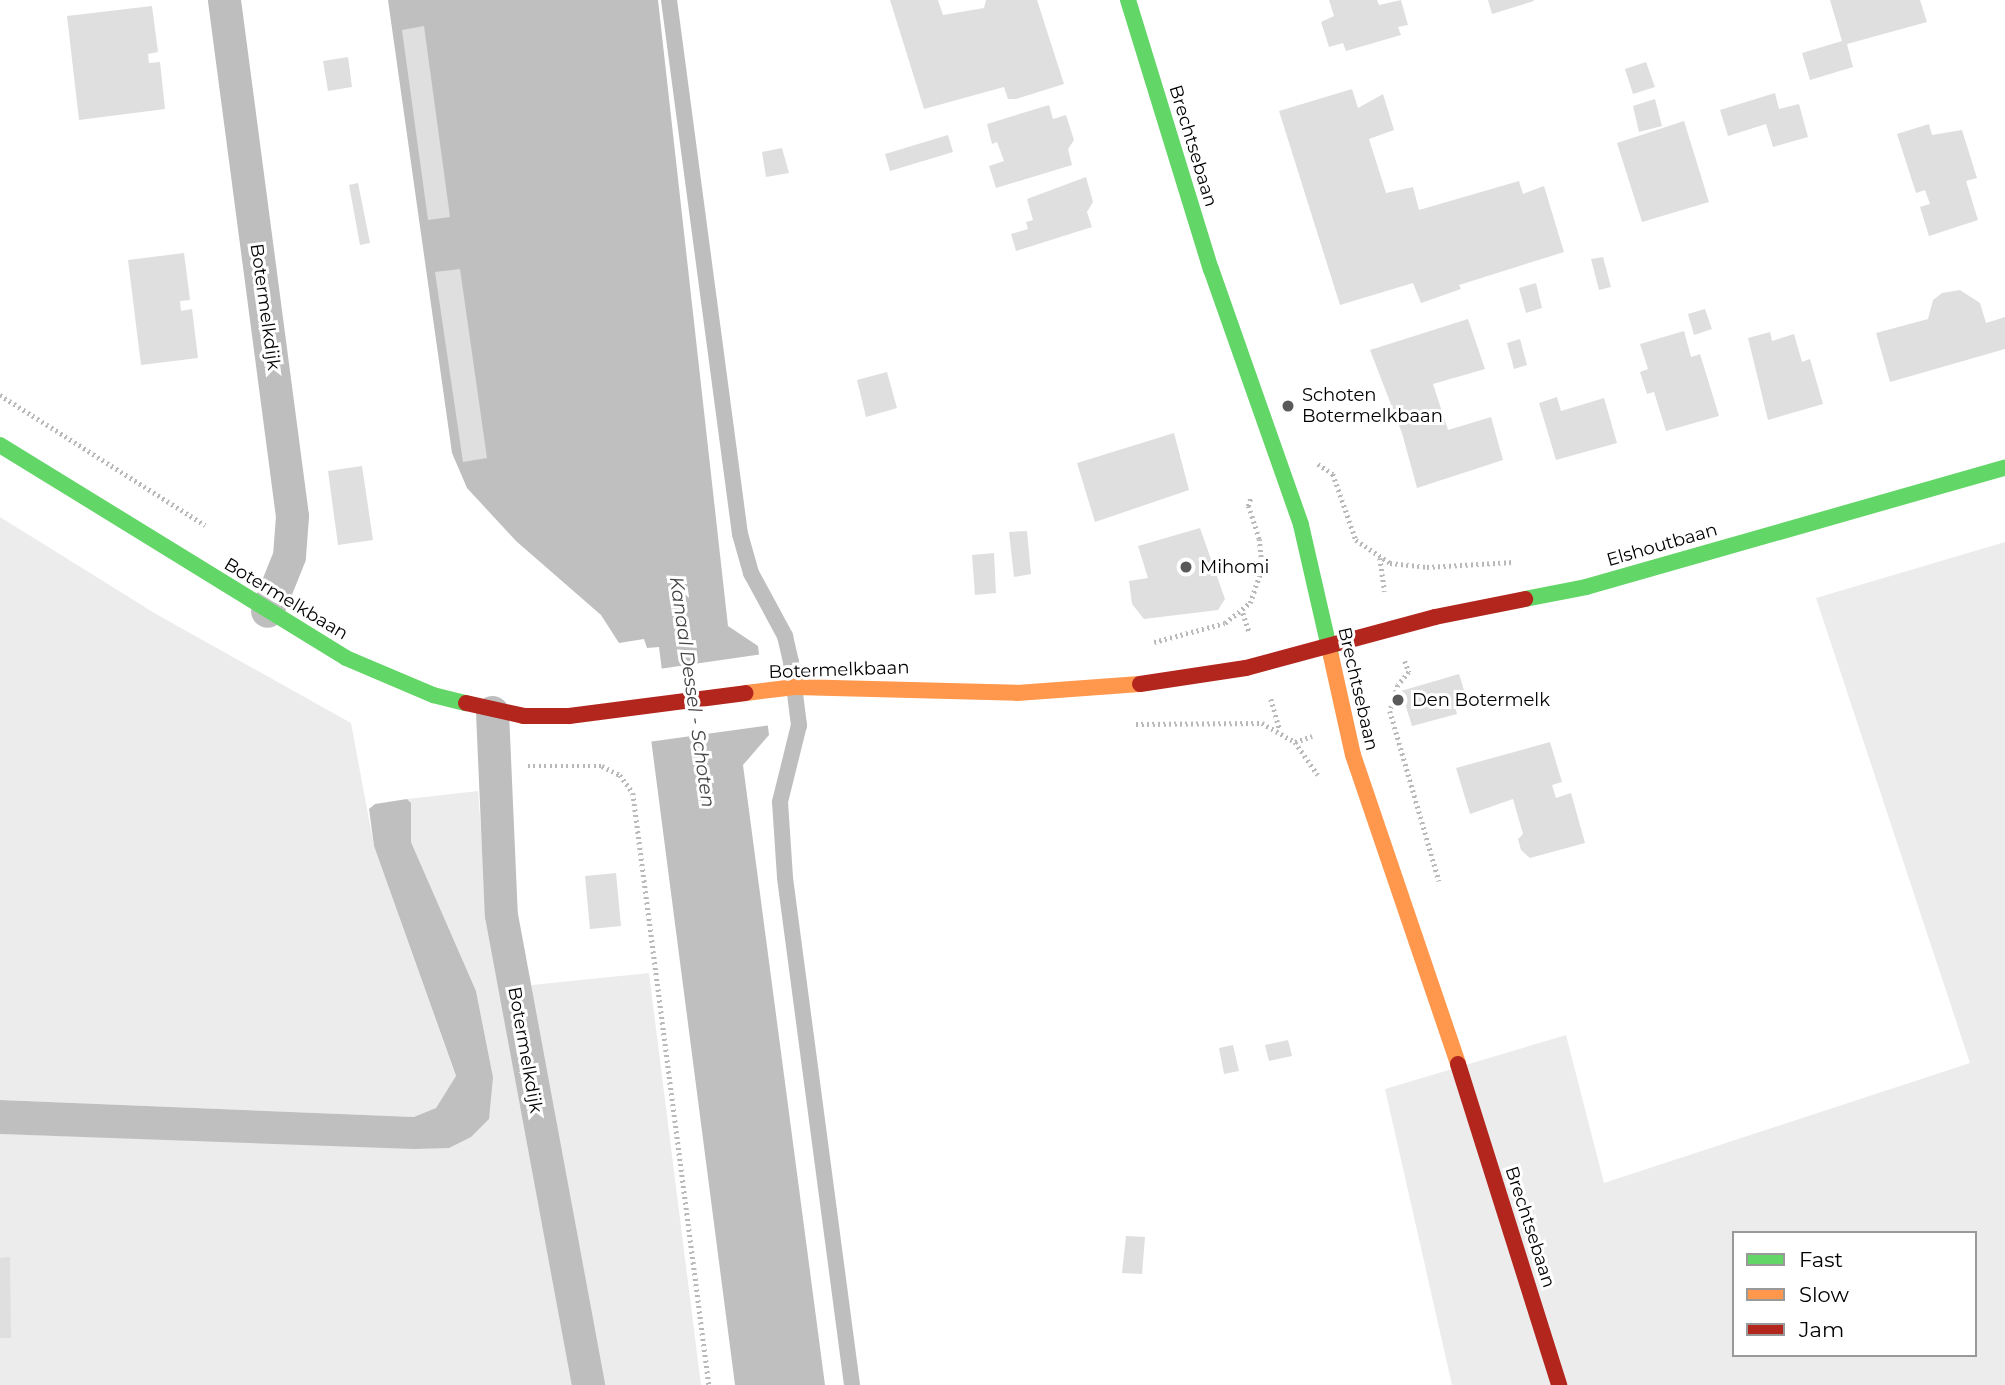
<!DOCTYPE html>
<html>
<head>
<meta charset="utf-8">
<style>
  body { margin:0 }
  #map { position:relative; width:2005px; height:1385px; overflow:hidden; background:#fff; font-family:Montserrat,sans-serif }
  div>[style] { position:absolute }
  .green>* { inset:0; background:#ececec }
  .water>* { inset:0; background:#bfbfbf }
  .pier>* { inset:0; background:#fff }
  .building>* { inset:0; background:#dfdfdf }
  .path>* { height:4.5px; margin-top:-2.25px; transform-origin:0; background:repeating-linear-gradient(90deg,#b9b9b9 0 2px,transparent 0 5.5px) }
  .lane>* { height:16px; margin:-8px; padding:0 8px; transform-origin:8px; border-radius:8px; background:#bebebe }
  .street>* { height:33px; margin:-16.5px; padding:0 16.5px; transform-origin:16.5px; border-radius:16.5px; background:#bebebe }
  .fast>* { height:16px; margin:-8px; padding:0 8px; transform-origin:8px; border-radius:8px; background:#63d668 }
  .slow>* { height:16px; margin:-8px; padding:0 8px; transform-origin:8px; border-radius:8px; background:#ff974d }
  .jam>* { height:16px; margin:-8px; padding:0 8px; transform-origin:8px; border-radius:8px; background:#b3261e }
  .dots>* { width:19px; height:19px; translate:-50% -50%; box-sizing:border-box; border:4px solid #fff; border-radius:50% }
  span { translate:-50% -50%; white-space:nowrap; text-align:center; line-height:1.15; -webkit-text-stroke:6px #fff; paint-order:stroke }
  .street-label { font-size:18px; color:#000 }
  .poi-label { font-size:18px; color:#000 }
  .left { translate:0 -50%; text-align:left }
  .water-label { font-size:19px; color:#444; font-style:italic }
  .legend { position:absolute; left:1732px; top:1231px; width:245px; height:126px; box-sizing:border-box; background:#fff; border:2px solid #999; margin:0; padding:9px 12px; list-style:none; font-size:21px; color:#000 }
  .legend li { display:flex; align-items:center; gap:14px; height:35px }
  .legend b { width:35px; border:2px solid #999 }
</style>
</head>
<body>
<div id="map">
  <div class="green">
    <i style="clip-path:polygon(0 517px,156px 614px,351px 723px,374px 846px,456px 1077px,436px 1108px,415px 1117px,0 1100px)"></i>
    <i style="clip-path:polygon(evenodd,2005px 542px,2005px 1385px,1452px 1385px,1385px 1089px,1566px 1035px,1604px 1183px,1970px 1063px,1816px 598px,2005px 542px,1734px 1233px,1975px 1233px,1975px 1355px,1734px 1355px,1734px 1233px)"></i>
    <i style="clip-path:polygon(478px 791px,487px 911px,502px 988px,649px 973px,701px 1385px,0 1385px,0 1134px,449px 1148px,493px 1077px,476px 991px,411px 842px,411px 803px,407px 799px)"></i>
  </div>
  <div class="water">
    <i style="clip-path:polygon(388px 0,658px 0,728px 626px,758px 646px,769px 735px,743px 765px,825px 1385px,735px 1385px,651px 739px,670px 735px,659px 647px,647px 648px,644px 639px,619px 643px,601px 615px,516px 541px,467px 488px,452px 453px)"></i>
    <i style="clip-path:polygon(407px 799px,411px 803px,411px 842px,476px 991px,493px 1077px,489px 1119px,471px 1137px,449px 1148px,414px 1149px,0 1134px,0 1100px,414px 1117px,436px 1108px,456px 1076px,374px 846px,369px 809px,375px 804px)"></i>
  </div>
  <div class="pier">
    <i style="clip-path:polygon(763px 654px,771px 725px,648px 742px,650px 736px,666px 733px,659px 669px)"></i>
  </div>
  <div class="building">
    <i style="clip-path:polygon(890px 0,938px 0,943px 15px,984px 8px,986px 0,1037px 0,1064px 84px,1016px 99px,1008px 99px,1004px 87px,924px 109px)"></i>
    <i style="clip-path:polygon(1329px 0,1377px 0,1379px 5px,1401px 0,1408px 25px,1398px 27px,1401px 35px,1346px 51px,1343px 43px,1329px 47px,1321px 22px,1334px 16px)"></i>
    <i style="clip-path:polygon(1488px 0,1533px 0,1534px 1px,1492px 14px)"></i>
    <i style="clip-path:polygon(1830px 0,1920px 0,1927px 22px,1847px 44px,1853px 67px,1810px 80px,1802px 53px,1842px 41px)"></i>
    <i style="clip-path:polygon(152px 6px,158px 52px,148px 54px,149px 63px,160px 62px,165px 109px,79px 120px,67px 16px)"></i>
    <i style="clip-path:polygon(424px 26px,450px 217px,428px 220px,402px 30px)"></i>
    <i style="clip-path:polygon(348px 57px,352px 87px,328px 91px,323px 61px)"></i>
    <i style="clip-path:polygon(1646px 62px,1655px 87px,1633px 94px,1625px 69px)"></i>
    <i style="clip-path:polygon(1352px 89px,1358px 108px,1383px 94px,1394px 130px,1369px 139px,1386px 193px,1413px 187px,1419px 210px,1519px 181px,1523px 194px,1544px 186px,1564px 252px,1459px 285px,1461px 289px,1421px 303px,1413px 283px,1340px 305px,1279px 111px)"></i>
    <i style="clip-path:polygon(1775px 93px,1779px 109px,1799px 104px,1808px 137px,1773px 147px,1766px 124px,1728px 136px,1720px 110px)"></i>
    <i style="clip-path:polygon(1655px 99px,1662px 126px,1639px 132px,1633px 106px)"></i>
    <i style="clip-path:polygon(1049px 105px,1053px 119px,1066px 115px,1074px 140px,1068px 149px,1072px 165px,996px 188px,989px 166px,1004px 161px,997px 142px,992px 144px,987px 124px)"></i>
    <i style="clip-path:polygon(1684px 121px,1709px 202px,1642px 222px,1617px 143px)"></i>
    <i style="clip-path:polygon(1929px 124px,1932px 135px,1962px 130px,1977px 178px,1966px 181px,1978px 220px,1929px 236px,1920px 207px,1930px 204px,1925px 190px,1916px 193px,1897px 134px)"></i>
    <i style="clip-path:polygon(948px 135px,953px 152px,890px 171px,885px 154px)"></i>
    <i style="clip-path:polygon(782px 148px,789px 173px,766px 177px,762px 152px)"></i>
    <i style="clip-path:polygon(1086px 177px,1093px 202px,1087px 212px,1092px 227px,1016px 251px,1011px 234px,1028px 229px,1026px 222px,1033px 220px,1027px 199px)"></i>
    <i style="clip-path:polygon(358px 183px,370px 243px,360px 245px,349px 185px)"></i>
    <i style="clip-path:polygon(184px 253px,190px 300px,180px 301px,181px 311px,192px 309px,198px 358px,141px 365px,128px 260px)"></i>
    <i style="clip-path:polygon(1603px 257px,1611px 287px,1599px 290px,1591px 259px)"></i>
    <i style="clip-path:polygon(460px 269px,487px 458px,463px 462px,435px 272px)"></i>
    <i style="clip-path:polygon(1536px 283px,1542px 308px,1526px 313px,1519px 288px)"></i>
    <i style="clip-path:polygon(1960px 290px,1980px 303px,1986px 323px,2005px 317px,2005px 349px,1890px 382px,1876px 333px,1928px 319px,1933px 300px,1942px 293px)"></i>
    <i style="clip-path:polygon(1705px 309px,1712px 329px,1694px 335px,1688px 314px)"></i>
    <i style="clip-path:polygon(1468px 319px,1485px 369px,1433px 384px,1448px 430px,1491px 417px,1503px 460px,1417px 488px,1402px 433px,1370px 350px)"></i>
    <i style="clip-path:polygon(1684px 331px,1691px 357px,1700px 354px,1719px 416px,1666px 431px,1654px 392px,1647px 394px,1640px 372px,1648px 369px,1640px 344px)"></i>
    <i style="clip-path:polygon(1770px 332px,1772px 341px,1794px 334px,1802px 362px,1810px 359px,1823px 404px,1768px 420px,1748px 338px)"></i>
    <i style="clip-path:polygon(1520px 339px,1527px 365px,1514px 369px,1507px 343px)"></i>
    <i style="clip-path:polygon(887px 372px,897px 408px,866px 417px,857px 380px)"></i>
    <i style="clip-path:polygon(1557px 397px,1561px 411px,1604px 398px,1617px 443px,1556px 460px,1539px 403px)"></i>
    <i style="clip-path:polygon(1174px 433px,1189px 490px,1095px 522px,1077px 463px)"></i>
    <i style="clip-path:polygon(362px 466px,373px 540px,338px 545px,328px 471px)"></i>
    <i style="clip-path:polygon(1200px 528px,1225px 599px,1218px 610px,1144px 619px,1132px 604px,1129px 581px,1148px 578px,1138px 546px)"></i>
    <i style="clip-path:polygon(1027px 531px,1031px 574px,1014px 577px,1009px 532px)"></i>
    <i style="clip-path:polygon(994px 553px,996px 593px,975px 595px,972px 555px)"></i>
    <i style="clip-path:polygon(1459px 674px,1467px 700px,1454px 704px,1457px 714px,1412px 726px,1401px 691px)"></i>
    <i style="clip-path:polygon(1550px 742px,1562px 782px,1552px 785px,1556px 798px,1571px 793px,1585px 843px,1530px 858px,1521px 850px,1518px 839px,1523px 834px,1513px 799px,1470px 814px,1456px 768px)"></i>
    <i style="clip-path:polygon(616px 873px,621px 926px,590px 929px,585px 876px)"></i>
    <i style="clip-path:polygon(1288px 1040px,1292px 1056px,1269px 1061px,1265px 1045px)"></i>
    <i style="clip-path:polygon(1233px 1045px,1239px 1071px,1224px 1074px,1219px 1048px)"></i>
    <i style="clip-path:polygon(1126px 1236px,1145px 1237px,1142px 1274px,1122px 1273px)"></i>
    <i style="clip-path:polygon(10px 1257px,11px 1338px,0 1338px,0 1258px)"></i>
  </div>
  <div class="path">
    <i style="left:0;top:395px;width:243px;rotate:32.4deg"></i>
    <i style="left:1318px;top:464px;width:18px;rotate:34deg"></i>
    <i style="left:1333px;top:474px;width:70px;rotate:70.8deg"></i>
    <i style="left:1356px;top:540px;width:41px;rotate:34.1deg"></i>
    <i style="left:1390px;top:563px;width:37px;rotate:6deg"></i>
    <i style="left:1427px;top:567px;width:87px;rotate:-3.3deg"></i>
    <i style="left:1380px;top:558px;width:34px;rotate:82deg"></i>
    <i style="left:1243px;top:613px;width:19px;rotate:72deg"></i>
    <i style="left:1154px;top:642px;width:73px;rotate:-15deg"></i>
    <i style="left:1225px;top:623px;width:32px;rotate:-39deg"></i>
    <i style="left:1250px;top:603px;width:37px;rotate:-71deg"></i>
    <i style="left:1262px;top:568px;width:29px;rotate:-96deg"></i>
    <i style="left:1259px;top:539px;width:35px;rotate:-108deg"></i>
    <i style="left:1248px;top:506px;width:10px;rotate:-73deg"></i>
    <i style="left:1405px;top:661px;width:12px;rotate:70deg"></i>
    <i style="left:1409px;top:672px;width:17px;rotate:130deg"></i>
    <i style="left:1398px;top:685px;width:27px;rotate:107deg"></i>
    <i style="left:1390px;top:711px;width:177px;rotate:73.9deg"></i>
    <i style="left:1271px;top:699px;width:33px;rotate:74deg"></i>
    <i style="left:1136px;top:724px;width:126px;rotate:-0.5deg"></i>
    <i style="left:1262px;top:723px;width:38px;rotate:30deg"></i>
    <i style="left:1295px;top:742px;width:40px;rotate:55.1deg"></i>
    <i style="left:1295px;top:742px;width:18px;rotate:-19deg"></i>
    <i style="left:528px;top:766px;width:74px"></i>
    <i style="left:602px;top:766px;width:20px;rotate:27deg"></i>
    <i style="left:620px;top:775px;width:22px;rotate:54deg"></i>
    <i style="left:633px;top:793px;width:597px;rotate:82.68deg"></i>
  </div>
  <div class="lane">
    <i style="left:669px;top:0;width:539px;rotate:82.43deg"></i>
    <i style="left:740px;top:534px;width:41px;rotate:74.2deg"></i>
    <i style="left:751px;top:573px;width:72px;rotate:61.6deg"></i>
    <i style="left:785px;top:636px;width:27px;rotate:77deg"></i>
    <i style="left:791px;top:662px;width:64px;rotate:82.8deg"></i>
    <i style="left:799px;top:725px;width:79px;rotate:103.9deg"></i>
    <i style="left:780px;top:802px;width:76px;rotate:86.2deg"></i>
    <i style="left:785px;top:878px;width:511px;rotate:82.47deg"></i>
  </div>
  <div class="street">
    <i style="left:224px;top:0;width:520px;rotate:82.49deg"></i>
    <i style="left:292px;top:516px;width:40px;rotate:94.3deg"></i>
    <i style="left:289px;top:556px;width:59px;rotate:111.8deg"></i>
    <i style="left:492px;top:712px;width:203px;rotate:87.5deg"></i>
    <i style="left:501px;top:915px;width:478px;rotate:79.5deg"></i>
  </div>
  <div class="fast">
    <i style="left:1128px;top:0;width:282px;rotate:72.9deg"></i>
    <i style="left:1211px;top:269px;width:271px;rotate:70.6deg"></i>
    <i style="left:1301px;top:525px;width:134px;rotate:77.1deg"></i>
    <i style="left:0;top:445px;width:406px;rotate:31.6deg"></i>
    <i style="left:346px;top:658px;width:95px;rotate:23deg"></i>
    <i style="left:433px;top:695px;width:34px;rotate:14deg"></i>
    <i style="left:1525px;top:599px;width:62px;rotate:-11.1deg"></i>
    <i style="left:1586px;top:587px;width:436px;rotate:-15.9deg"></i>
  </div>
  <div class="slow">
    <i style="left:1331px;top:656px;width:101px;rotate:77.5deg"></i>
    <i style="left:1353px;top:755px;width:326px;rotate:71.2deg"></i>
    <i style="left:746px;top:693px;width:49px;rotate:-7deg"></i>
    <i style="left:795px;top:687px;width:222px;rotate:1.5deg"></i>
    <i style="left:1017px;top:693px;width:123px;rotate:-4.2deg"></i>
  </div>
  <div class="jam">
    <i style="left:1140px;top:684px;width:107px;rotate:-8.6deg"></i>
    <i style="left:1246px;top:668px;width:196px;rotate:-15.1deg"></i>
    <i style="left:1435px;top:617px;width:92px;rotate:-11.3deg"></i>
    <i style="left:466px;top:703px;width:59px;rotate:12.6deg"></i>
    <i style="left:524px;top:716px;width:45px"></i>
    <i style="left:569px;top:716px;width:178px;rotate:-7.4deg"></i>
    <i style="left:1458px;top:1064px;width:337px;rotate:72.5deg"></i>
  </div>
  <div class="dots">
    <i style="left:1288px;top:406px;background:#595959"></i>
    <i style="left:1186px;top:567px;background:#595959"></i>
    <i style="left:1398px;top:700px;background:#595959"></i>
  </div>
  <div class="street-label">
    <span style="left:1193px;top:146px;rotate:73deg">Brechtsebaan</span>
    <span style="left:265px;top:307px;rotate:82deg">Botermelkdijk</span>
    <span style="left:1662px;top:545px;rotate:-16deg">Elshoutbaan</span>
    <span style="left:286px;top:599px;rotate:31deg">Botermelkbaan</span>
    <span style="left:839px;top:670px;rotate:-2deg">Botermelkbaan</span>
    <span style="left:1358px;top:689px;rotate:77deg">Brechtsebaan</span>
    <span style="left:525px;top:1050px;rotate:80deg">Botermelkdijk</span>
    <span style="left:1530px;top:1227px;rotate:72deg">Brechtsebaan</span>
  </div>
  <div class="poi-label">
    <span class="left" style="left:1302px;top:406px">Schoten<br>Botermelkbaan</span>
    <span class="left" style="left:1200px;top:567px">Mihomi</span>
    <span class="left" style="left:1412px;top:700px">Den Botermelk</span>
  </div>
  <div class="water-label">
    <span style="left:692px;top:692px;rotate:82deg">Kanaal Dessel - Schoten</span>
  </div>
  <ul class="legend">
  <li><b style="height:9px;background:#63d668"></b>Fast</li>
  <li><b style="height:9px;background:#ff974d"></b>Slow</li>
  <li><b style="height:9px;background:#b3261e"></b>Jam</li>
  </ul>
</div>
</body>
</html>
